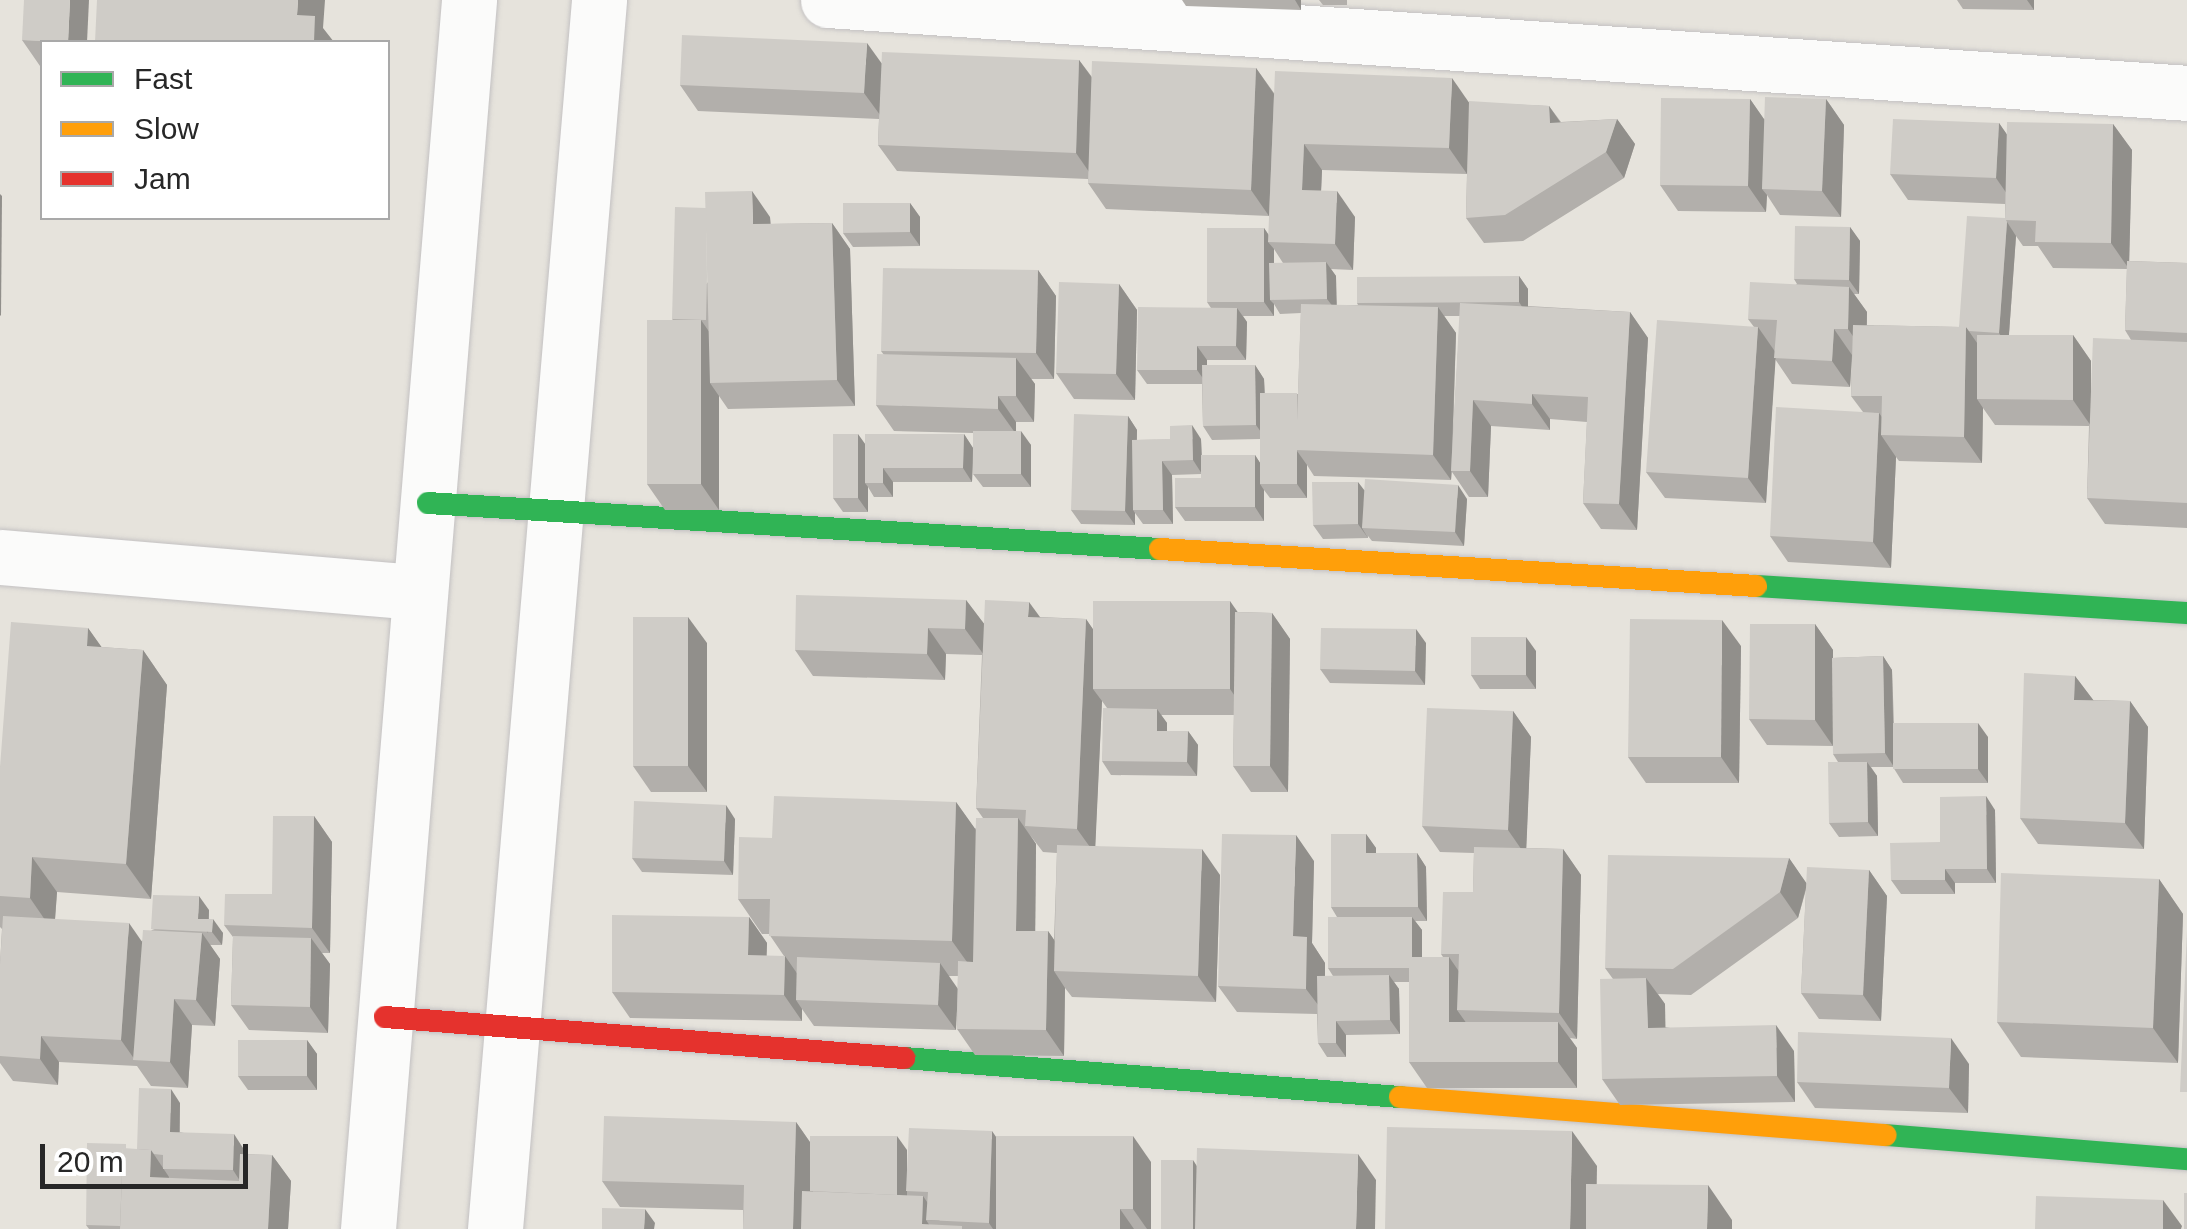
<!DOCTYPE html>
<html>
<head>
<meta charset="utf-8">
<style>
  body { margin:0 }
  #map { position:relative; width:2187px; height:1229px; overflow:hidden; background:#e6e3dc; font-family:Arial,sans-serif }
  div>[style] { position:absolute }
  .roads { filter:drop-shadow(0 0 2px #c3c1c2) drop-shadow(0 0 2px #c3c1c2) }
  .street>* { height:55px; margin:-27.5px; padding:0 27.5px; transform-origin:27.5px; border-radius:27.5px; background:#fbfbfa }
  .fast>* { height:22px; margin:-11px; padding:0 11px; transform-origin:11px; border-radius:11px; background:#30b455 }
  .slow>* { height:22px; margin:-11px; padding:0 11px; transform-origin:11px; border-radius:11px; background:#ff9f0a }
  .jam>* { height:22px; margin:-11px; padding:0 11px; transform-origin:11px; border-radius:11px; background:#e5322d }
  .wall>* { inset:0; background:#b2afab }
  .shaded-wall>* { inset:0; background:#918f8b }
  .building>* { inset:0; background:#cfccc7 }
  span { translate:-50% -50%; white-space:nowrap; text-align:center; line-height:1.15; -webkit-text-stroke:8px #fff; paint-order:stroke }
  .legend { position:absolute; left:40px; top:40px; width:350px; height:180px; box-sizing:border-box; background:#fff; border:2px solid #a9a9a9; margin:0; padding:12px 18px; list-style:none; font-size:30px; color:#272727 }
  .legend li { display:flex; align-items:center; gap:20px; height:50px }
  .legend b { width:50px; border:2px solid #a9a9a9 }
  .scale { position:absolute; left:40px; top:1144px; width:208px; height:45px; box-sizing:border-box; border:5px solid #272727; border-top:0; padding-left:12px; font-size:30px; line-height:35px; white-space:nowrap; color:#272727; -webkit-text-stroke:8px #fff; paint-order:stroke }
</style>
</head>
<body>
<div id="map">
  <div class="roads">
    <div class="street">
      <i style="left:828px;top:0;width:1362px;rotate:3.91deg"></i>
      <i style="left:0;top:557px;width:421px;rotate:4.8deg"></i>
      <i style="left:368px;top:1229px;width:1233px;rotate:-85.3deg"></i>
      <i style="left:495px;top:1229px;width:1233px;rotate:-85.16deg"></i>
    </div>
    <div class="fast">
      <i style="left:428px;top:503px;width:733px;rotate:3.6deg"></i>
      <i style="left:1756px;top:586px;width:432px;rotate:3.6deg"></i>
      <i style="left:904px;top:1058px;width:498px;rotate:4.5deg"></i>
      <i style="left:1886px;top:1135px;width:302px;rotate:4.6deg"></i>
    </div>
    <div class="slow">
      <i style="left:1160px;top:549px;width:597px;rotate:3.55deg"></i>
      <i style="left:1400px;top:1097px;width:487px;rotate:4.5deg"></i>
    </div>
    <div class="jam">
      <i style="left:385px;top:1017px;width:521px;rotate:4.52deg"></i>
    </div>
  </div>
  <div class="wall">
    <i style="clip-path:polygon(1182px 0,1301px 0,1301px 10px,1186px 6px)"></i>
    <i style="clip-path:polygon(1319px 0,1347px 0,1347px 5px,1323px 5px)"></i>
    <i style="clip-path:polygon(1957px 0,2034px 0,2034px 10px,1963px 9px)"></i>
    <i style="clip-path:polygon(22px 40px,87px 42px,42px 42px,42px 66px,40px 66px)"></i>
    <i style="clip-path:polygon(evenodd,1079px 60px,1092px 77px,1256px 68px,1274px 93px,1549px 106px,1561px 122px,1617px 119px,1635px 144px,1624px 178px,1523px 241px,1484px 243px,1466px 218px,1467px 174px,1322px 170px,1321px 191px,1355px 217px,1353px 270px,1331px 269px,1336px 276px,1336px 305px,1358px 305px,1357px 303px,1519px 276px,1528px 289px,1528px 306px,1630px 312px,1648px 338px,1637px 530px,1601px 529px,1583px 503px,1587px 422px,1550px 419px,1550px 430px,1491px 426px,1488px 497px,1469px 497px,1452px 472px,1451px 480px,1314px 476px,1307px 465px,1307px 498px,1270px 498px,1264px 490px,1264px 521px,1185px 521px,1175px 507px,1201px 478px,1201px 474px,1172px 475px,1173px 524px,1143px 524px,1135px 513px,1135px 525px,1081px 524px,1071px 510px,1128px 416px,1137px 430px,1137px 440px,1201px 439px,1202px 455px,1255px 455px,1260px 463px,1260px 439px,1212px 440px,1203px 426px,1202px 384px,1147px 384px,1137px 370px,1211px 308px,1207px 302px,1264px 228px,1269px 235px,1269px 216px,1106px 209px,1088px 183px,1088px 179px,897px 171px,878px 145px,879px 119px,698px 111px,680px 85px,882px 63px,1079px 60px,1274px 249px,1283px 263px,1274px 263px,1274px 249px,1079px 60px,1274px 304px,1280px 314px,1301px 313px,1298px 394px,1265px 393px,1264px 379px,1255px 365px,1207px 365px,1207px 360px,1246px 360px,1247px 322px,1243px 316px,1274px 316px,1274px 304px,1079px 60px,1444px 316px,1460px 316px,1453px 437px,1456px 333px,1444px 316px)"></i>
    <i style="clip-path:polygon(1750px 99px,1764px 119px,1826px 99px,1844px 125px,1841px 217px,1780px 215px,1767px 195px,1766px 212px,1678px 211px,1660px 185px)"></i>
    <i style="clip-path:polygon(evenodd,1999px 123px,2007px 135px,2113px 124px,2132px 150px,2129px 261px,2187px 263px,2187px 528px,2105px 524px,2087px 498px,2089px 426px,1995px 425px,1983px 408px,1982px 463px,1899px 461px,1896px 457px,1891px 568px,1788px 562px,1770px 536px,1863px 412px,1851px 396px,1852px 355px,1850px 387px,1792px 384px,1775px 359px,1766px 503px,1665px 498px,1646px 472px,1754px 327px,1748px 319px,1797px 284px,1794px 279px,1850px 227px,1860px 241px,1859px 294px,1854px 294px,1867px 312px,1867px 325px,1959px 327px,2005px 218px,2005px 204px,1908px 200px,1890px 174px,1999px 123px,2016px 236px,2023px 246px,2038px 246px,2053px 268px,2127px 269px,2125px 330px,2131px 340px,2091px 394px,2091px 361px,2073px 335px,2009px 335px,2016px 236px)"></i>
    <i style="clip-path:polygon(910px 203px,920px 217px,920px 246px,853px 247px,843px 233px)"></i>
    <i style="clip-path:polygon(770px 217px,771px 224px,832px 223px,850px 249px,855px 406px,728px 409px,719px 396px,719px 510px,665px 510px,647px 484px,672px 320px)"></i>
    <i style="clip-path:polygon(1038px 270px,1056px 296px,1054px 379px,1031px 379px,1035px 384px,1034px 422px,1016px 422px,1016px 431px,1031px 445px,1031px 487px,983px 487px,973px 474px,973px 463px,972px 482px,893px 482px,893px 497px,874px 497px,868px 487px,868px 512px,843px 512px,833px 498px,865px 444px,964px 434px,973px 448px,973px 433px,894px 431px,876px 405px,884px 355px,881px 351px)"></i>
    <i style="clip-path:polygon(1119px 284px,1137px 310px,1135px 400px,1074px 399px,1056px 373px)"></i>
    <i style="clip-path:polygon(1364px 490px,1467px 499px,1464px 546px,1372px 541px,1368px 536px,1368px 538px,1323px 539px,1313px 525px)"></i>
    <i style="clip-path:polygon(evenodd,966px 600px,984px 624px,1040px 617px,1086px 619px,1093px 630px,1238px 612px,1272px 613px,1290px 639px,1288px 792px,1251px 792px,1233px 766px,1234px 715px,1161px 715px,1167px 723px,1167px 731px,1188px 731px,1198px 745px,1197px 776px,1111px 775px,1102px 761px,1107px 708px,1102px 701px,1095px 846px,1220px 875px,1216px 1002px,1072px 997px,1065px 988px,1064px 1056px,975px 1055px,957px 1029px,958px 976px,948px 976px,956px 1030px,814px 1026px,802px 1009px,802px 1021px,630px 1018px,612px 992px,749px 917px,767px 943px,766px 956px,784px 956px,769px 934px,762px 934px,738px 899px,772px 838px,956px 802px,975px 829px,983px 818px,976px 808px,982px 655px,946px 654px,945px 680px,813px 676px,795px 650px,966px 600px,1030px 835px,1043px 852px,1057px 853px,1054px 940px,1048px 931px,1035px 931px,1036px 844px,1030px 835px)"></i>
    <i style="clip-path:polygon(1815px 624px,1833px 650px,1833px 658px,1883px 656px,1892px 670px,1894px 723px,1988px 737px,1988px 783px,1903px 783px,1893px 767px,1871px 767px,1877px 776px,1878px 836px,1839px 837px,1829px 823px,1838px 762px,1833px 754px,1833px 746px,1767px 745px,1749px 719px)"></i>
    <i style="clip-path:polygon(88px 628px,101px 647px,143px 650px,167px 685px,151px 899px,57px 892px,55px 919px,142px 941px,152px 930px,209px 910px,209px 919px,223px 933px,222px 945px,210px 945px,220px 959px,215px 1026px,192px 1025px,188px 1088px,151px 1086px,137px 1066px,59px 1062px,58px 1085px,13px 1081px,0 1063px,0 964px,2px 929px,0 927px,0 767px)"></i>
    <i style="clip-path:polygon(707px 643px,707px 792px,651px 792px,633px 766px)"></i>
    <i style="clip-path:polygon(1426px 643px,1425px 685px,1330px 683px,1320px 669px)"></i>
    <i style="clip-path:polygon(1741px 646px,1739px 783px,1646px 783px,1628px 757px)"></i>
    <i style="clip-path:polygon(1536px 651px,1536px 689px,1480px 689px,1471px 675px)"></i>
    <i style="clip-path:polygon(2075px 676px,2093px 700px,2130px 701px,2148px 727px,2144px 849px,2038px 844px,2020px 818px)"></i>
    <i style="clip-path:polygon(1513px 711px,1531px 737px,1526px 848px,1563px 849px,1581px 875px,1577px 1039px,1570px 1038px,1577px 1048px,1577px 1088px,1427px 1088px,1409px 1062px,1409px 982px,1394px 982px,1399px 989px,1400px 1034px,1346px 1035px,1346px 1057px,1327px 1057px,1318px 1043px,1317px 1014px,1237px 1012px,1218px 986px,1314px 861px,1312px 943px,1325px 963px,1325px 976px,1333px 976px,1328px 968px,1337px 917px,1331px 907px,1366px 834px,1376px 848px,1376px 853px,1417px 853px,1426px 867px,1427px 921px,1415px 921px,1422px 930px,1422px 957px,1443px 957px,1441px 954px,1473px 892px,1474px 853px,1440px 852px,1422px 826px)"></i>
    <i style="clip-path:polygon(1995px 810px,1996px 883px,1955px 883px,1955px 894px,1901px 894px,1891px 880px,1940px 842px)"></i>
    <i style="clip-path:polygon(314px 816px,332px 842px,330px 953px,322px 953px,330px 964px,328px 1033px,249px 1030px,231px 1005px,233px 937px,224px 925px,272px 894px)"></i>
    <i style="clip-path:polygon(735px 819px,733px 875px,642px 872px,632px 858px)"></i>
    <i style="clip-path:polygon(1789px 858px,1806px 883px,1869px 870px,1887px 896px,1881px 1021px,1819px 1019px,1801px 993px,1806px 890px,1798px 918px,1691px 995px,1658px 994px,1665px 1004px,1665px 1027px,1794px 1051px,1795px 1102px,1620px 1105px,1602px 1079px,1613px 979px,1605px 968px)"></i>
    <i style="clip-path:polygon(2159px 879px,2183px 914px,2178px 1063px,2021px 1057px,1997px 1022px)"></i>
    <i style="clip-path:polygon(307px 1040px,317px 1054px,317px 1090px,248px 1090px,238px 1076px)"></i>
    <i style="clip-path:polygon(1969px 1064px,1968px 1113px,1815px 1108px,1797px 1082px)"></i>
    <i style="clip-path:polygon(180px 1103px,180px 1132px,243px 1148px,243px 1154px,272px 1155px,291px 1181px,288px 1229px,89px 1229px,86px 1225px,129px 1149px,137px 1149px)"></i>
    <i style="clip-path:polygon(796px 1122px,810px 1142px,907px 1150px,907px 1180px,996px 1137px,1151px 1162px,1151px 1229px,743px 1229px,743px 1210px,620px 1207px,602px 1181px)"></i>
  </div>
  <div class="shaded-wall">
    <i style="clip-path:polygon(70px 0,89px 0,87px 42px,68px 42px)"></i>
    <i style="clip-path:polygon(298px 0,325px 0,323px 28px,334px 42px,314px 42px,297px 15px)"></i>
    <i style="clip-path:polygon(1295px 0,1301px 0,1301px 10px)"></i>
    <i style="clip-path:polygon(2027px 0,2034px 0,2034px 10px)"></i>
    <i style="clip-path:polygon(867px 43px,885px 68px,883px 119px,864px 93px)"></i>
    <i style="clip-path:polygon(1079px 60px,1098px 86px,1094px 179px,1076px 153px)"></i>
    <i style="clip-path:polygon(1256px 68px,1274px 94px,1269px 216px,1251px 190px)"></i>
    <i style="clip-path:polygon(1452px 78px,1470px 104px,1467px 174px,1449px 148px)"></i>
    <i style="clip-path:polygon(1750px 99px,1768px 125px,1762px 189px,1767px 195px,1766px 212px,1748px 186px)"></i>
    <i style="clip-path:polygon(1826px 99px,1844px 125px,1841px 217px,1822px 191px)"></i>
    <i style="clip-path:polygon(1549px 106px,1567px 132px,1550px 123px)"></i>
    <i style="clip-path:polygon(1617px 119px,1635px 144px,1624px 178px,1606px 152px)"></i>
    <i style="clip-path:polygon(1999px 123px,2017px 149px,2014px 204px,1996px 178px)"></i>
    <i style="clip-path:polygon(2113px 124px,2132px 150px,2129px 269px,2111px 243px)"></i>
    <i style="clip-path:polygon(1304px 144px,1322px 170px,1320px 216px,1302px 190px)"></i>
    <i style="clip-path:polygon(752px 191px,770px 217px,771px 250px,753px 224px)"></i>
    <i style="clip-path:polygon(1337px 191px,1355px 217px,1353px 270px,1335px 244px)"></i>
    <i style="clip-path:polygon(0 194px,2px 196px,1px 316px,0 315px)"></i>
    <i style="clip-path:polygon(910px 203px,920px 217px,920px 246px,910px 232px)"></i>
    <i style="clip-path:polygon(2007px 222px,2016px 236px,2008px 347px,1999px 333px)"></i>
    <i style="clip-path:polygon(832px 223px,850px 249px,855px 406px,837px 380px)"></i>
    <i style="clip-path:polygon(1850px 227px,1860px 241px,1859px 294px,1849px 280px)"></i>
    <i style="clip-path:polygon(1264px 228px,1273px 242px,1268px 242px,1274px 249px,1274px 300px,1270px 300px,1274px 304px,1274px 316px,1264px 302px)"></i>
    <i style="clip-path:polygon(1326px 262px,1336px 276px,1337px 312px,1327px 299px)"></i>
    <i style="clip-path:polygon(1038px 270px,1056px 296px,1054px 379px,1036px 353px)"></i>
    <i style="clip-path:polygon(1519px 276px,1528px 289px,1528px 316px,1519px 302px)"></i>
    <i style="clip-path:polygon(1119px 284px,1137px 310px,1135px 400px,1116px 374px)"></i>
    <i style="clip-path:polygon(1849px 287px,1867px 312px,1866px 355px,1848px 329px)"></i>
    <i style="clip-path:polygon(1438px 307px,1456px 333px,1451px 480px,1433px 455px)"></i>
    <i style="clip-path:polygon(1237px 308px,1247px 322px,1246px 360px,1236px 346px)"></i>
    <i style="clip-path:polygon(1630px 312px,1648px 338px,1637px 530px,1619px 504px)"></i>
    <i style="clip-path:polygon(701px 320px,719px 346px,710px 383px,719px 396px,719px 510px,701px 484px)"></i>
    <i style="clip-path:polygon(1758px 327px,1776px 353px,1766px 503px,1748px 478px)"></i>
    <i style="clip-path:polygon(1966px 327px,1984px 353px,1977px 399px,1983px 408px,1982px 463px,1964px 437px)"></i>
    <i style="clip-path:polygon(1834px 329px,1852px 355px,1850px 387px,1832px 361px)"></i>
    <i style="clip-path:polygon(2073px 335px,2091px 361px,2091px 426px,2073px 400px)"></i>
    <i style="clip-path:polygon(1197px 346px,1207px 360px,1207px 384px,1197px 370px)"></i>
    <i style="clip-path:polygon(1016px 358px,1035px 384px,1034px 422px,1016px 396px)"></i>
    <i style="clip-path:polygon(1255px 365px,1264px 379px,1266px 439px,1256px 425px)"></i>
    <i style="clip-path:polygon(1532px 394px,1550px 419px,1550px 430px,1532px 404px)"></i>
    <i style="clip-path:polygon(998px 396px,1016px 422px,1016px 434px,998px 409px)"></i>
    <i style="clip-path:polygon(1473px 400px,1491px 426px,1488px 497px,1470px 471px)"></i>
    <i style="clip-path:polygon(1879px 413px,1895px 435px,1881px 435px,1896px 457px,1891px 568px,1873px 542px)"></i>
    <i style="clip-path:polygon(1128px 416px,1137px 430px,1135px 510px,1133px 510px,1135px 513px,1135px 525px,1125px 511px)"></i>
    <i style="clip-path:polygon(1192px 425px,1201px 439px,1202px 474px,1193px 460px)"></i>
    <i style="clip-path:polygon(1021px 431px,1031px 445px,1031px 487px,1021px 474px)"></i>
    <i style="clip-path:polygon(858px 434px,868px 448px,865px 483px,868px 487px,868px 512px,858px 498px)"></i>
    <i style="clip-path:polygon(964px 434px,973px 448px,972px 482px,963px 468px)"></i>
    <i style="clip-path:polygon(1297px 451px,1307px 465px,1307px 498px,1297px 484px)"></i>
    <i style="clip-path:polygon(1255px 455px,1264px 469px,1260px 484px,1264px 490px,1264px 521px,1255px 507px)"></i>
    <i style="clip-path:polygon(1162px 461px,1172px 475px,1173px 524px,1163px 510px)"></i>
    <i style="clip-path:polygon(883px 468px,893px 482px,893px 497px,883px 483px)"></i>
    <i style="clip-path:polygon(1358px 482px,1368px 495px,1362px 528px,1368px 538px,1358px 524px)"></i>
    <i style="clip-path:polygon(1458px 485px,1467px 499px,1464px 546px,1455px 532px)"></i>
    <i style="clip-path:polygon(966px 600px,985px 625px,984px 655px,965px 629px)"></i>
    <i style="clip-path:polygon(1230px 601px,1248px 627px,1248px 715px,1230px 689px)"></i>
    <i style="clip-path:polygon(1029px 602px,1048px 628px,1028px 617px)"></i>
    <i style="clip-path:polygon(1272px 613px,1290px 639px,1288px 792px,1270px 766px)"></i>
    <i style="clip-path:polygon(688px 617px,707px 643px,707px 792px,688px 766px)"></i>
    <i style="clip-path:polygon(1086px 619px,1104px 645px,1093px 689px,1102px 701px,1095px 854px,1077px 829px)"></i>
    <i style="clip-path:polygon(1722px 620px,1741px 646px,1739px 783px,1721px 757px)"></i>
    <i style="clip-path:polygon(1815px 624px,1833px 650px,1833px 746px,1815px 720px)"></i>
    <i style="clip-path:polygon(88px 628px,113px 663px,87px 646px)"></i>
    <i style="clip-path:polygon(928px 628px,946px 654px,945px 680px,927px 654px)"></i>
    <i style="clip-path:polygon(1416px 629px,1426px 643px,1425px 685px,1415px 671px)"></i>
    <i style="clip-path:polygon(1526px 637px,1536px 651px,1536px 689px,1526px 675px)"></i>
    <i style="clip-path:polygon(143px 650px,167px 685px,151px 899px,126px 864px)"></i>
    <i style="clip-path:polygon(1883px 656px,1892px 670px,1894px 767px,1885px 753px)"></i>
    <i style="clip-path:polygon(2075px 676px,2094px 701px,2074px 700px)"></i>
    <i style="clip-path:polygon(2130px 701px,2148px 727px,2144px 849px,2125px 823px)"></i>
    <i style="clip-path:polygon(1157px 709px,1167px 723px,1167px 745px,1157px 731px)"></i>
    <i style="clip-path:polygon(1513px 711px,1531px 737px,1526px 856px,1508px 830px)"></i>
    <i style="clip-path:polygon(1978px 723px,1988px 737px,1988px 783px,1978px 769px)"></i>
    <i style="clip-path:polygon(1188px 731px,1198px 745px,1197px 776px,1187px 762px)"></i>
    <i style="clip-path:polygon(1867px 762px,1877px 776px,1878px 836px,1868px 822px)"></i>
    <i style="clip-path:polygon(1986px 796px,1995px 810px,1996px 883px,1987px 869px)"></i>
    <i style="clip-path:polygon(956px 802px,981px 837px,977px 976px,952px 941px)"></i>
    <i style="clip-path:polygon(726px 805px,735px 819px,733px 875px,724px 861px)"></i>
    <i style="clip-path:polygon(314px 816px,332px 842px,330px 953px,312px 928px)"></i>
    <i style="clip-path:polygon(1018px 818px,1036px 844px,1035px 957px,1016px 931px)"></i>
    <i style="clip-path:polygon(1366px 834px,1376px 848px,1376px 867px,1366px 853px)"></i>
    <i style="clip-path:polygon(1296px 835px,1314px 861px,1312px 943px,1325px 963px,1325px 1014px,1306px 989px,1293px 936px)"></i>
    <i style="clip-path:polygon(1202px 849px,1220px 875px,1216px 1002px,1198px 976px)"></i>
    <i style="clip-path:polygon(1563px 849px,1581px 875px,1577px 1039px,1559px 1013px)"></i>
    <i style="clip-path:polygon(1417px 853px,1426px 867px,1427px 921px,1418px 907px)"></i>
    <i style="clip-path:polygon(32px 857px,57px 892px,54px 933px,30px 898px)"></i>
    <i style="clip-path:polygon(1789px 858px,1807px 884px,1798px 918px,1780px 892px)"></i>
    <i style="clip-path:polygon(1945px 869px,1955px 883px,1955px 894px,1945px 880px)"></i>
    <i style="clip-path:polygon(1869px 870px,1887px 896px,1881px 1021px,1863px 995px)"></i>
    <i style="clip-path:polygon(2159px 879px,2183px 914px,2178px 1063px,2153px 1028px)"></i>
    <i style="clip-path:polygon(199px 896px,209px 910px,208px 933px,198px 919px)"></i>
    <i style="clip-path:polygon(749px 917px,767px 943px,766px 981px,748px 955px)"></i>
    <i style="clip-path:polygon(1412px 917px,1422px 930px,1422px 982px,1412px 968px)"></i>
    <i style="clip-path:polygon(213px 919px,223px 933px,222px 945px,212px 932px)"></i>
    <i style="clip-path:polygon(129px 923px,147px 949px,135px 1060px,121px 1040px)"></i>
    <i style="clip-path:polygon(1048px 931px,1066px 957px,1054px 971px,1065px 988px,1064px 1056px,1046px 1030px)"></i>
    <i style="clip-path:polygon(202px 933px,220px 959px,215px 1026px,196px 1000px)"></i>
    <i style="clip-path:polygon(311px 938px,330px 964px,328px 1033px,310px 1007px)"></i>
    <i style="clip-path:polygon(785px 956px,803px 982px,796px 1000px,802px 1009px,802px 1021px,784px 995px)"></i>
    <i style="clip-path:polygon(1449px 957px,1467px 983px,1457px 1010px,1467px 1024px,1449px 1022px)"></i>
    <i style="clip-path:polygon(940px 963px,958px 989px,956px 1030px,938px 1005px)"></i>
    <i style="clip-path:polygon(1389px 975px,1399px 989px,1400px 1034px,1390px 1020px)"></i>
    <i style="clip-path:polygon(1646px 978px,1665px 1004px,1666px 1054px,1648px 1028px)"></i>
    <i style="clip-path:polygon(174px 999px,192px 1025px,188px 1088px,170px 1062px)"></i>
    <i style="clip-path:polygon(1336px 1021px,1346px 1035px,1346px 1057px,1336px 1043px)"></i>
    <i style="clip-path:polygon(1558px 1022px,1577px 1048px,1577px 1088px,1558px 1062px)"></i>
    <i style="clip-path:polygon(1776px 1025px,1794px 1051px,1795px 1102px,1777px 1076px)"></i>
    <i style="clip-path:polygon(41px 1036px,59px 1062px,58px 1085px,40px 1059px)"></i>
    <i style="clip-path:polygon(1951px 1038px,1969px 1064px,1968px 1113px,1949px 1088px)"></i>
    <i style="clip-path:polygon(307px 1040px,317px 1054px,317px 1090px,307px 1076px)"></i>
    <i style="clip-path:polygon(171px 1089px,180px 1103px,179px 1146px,170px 1132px)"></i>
    <i style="clip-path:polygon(796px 1122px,814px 1148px,812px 1229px,793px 1229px)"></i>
    <i style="clip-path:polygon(992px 1131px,1010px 1157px,1008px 1229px,993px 1229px,989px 1223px)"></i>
    <i style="clip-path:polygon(1572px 1131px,1597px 1166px,1596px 1229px,1570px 1229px)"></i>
    <i style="clip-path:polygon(234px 1134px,243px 1148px,242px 1184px,233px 1170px)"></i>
    <i style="clip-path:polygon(897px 1136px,907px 1150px,907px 1209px,897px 1195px)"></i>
    <i style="clip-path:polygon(1133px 1136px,1151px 1162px,1151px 1229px,1147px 1229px,1133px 1209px)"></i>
    <i style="clip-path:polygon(151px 1150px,169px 1177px,168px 1203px,150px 1177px)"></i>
    <i style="clip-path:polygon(1358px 1154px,1376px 1180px,1375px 1229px,1356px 1229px)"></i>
    <i style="clip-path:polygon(272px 1155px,291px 1181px,288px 1229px,268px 1229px)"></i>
    <i style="clip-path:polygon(1193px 1160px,1202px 1174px,1202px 1229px,1193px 1229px)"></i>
    <i style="clip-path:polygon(1708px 1185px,1732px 1220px,1732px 1229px,1707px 1229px)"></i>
    <i style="clip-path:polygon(923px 1196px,940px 1221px,926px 1220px,932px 1229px,922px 1224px)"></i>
    <i style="clip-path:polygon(2163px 1200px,2182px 1226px,2181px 1229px,2163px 1229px)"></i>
    <i style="clip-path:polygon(645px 1209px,655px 1223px,654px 1229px,644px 1229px)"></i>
    <i style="clip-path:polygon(1120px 1209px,1134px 1229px,1120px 1229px)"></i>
  </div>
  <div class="building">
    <i style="clip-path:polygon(24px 0,70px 0,68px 42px,22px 40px)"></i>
    <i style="clip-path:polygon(97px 0,298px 0,297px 15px,315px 16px,314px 42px,95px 42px)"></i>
    <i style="clip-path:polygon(682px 35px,867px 43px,864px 93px,680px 85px)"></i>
    <i style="clip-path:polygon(882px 52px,1079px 60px,1076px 153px,878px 145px)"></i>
    <i style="clip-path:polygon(1092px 61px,1256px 68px,1251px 190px,1088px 183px)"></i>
    <i style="clip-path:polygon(1275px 71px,1452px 78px,1449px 148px,1304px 144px,1302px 190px,1337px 191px,1335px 244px,1268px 242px)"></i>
    <i style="clip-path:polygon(1765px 97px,1826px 99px,1822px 191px,1762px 189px)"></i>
    <i style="clip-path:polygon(1661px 98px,1750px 99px,1748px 186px,1660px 185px)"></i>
    <i style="clip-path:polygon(1469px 101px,1549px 106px,1550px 123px,1617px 119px,1606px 152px,1505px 215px,1466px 218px)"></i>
    <i style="clip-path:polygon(1893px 119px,1999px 123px,1996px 178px,1890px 174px)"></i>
    <i style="clip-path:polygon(2007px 122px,2113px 124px,2111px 243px,2035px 242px,2036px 221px,2005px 220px)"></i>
    <i style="clip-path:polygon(752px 191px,753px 224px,832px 223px,837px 380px,710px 383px,705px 192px)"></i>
    <i style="clip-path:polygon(843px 203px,910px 203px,910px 232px,843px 233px)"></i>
    <i style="clip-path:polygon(675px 207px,706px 208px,707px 277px,706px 320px,672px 319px)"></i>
    <i style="clip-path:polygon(1967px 216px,2005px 218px,2007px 222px,1999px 333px,1969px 331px,1966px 327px,1959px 327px)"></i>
    <i style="clip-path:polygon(1795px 226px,1850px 227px,1849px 280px,1794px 279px)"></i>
    <i style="clip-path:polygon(1207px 228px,1264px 228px,1264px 302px,1207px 302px)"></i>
    <i style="clip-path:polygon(2127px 261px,2187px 263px,2187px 333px,2125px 330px)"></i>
    <i style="clip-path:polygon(1326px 262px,1327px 299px,1270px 300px,1269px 263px)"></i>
    <i style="clip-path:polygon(883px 268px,1038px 270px,1036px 353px,881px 351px)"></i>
    <i style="clip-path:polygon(1519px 276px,1519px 302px,1357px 303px,1357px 277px)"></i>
    <i style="clip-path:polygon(1059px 282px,1119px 284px,1116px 374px,1056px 373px)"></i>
    <i style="clip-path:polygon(1750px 282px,1849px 287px,1848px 329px,1834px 329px,1832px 361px,1774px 358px,1777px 320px,1748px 319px)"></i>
    <i style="clip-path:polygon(1460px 303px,1630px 312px,1619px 504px,1583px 503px,1588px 397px,1532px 394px,1532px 404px,1473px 400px,1470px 471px,1451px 471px)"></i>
    <i style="clip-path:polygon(1301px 304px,1438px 307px,1433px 455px,1296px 450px)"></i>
    <i style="clip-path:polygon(1138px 307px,1237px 308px,1236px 346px,1197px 346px,1197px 370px,1137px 370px)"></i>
    <i style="clip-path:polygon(647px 320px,701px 320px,701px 484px,647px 484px)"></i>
    <i style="clip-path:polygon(1657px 320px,1758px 327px,1748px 478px,1646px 472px)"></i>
    <i style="clip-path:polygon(1853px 325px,1966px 327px,1964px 437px,1881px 435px,1882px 396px,1851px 396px)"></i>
    <i style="clip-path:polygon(1977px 335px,2073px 335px,2073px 400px,1977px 399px)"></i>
    <i style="clip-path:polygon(2093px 338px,2187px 342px,2187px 503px,2087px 498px)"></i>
    <i style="clip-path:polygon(877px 354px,1016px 358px,1016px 396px,998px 396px,998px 409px,876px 405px)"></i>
    <i style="clip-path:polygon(1202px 365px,1255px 365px,1256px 425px,1203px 426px)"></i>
    <i style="clip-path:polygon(1260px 393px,1297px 393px,1297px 484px,1260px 484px)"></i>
    <i style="clip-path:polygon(1776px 407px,1879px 413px,1873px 542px,1770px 536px)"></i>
    <i style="clip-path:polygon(1074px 414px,1128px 416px,1125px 511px,1071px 510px)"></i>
    <i style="clip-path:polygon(1192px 425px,1193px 460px,1162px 461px,1163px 510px,1133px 510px,1132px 440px,1170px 439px,1170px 426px)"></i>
    <i style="clip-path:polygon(973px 431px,1021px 431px,1021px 474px,973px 474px)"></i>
    <i style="clip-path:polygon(833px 434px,858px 434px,858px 498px,833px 498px)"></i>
    <i style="clip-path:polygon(865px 434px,964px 434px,963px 468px,883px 468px,883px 483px,865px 483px)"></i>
    <i style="clip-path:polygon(1201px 455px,1255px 455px,1255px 507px,1175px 507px,1175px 478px,1201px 478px)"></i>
    <i style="clip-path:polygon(1365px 479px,1458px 485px,1455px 532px,1362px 528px)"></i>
    <i style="clip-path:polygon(1312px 482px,1358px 482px,1358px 524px,1313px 525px)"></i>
    <i style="clip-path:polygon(796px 595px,966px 600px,965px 629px,928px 628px,927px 654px,795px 650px)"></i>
    <i style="clip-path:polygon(985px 600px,1029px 602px,1028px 617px,1086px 619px,1077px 829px,1025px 826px,1026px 810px,976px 808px)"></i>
    <i style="clip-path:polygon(1093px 601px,1230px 601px,1230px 689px,1093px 689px)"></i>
    <i style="clip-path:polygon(1235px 612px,1272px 613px,1270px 766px,1233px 766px)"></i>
    <i style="clip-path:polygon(633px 617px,688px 617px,688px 766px,633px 766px)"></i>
    <i style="clip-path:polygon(1630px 619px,1722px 620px,1721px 757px,1628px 757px)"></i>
    <i style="clip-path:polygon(11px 622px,88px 628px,87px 646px,143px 650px,126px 864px,32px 857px,30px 898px,0 896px,0 767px)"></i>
    <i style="clip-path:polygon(1750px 624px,1815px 624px,1815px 720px,1749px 719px)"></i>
    <i style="clip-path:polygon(1321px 628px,1416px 629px,1415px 671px,1320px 669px)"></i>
    <i style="clip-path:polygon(1471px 637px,1526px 637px,1526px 675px,1471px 675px)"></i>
    <i style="clip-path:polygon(1883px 656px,1885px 753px,1833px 754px,1832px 658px)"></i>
    <i style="clip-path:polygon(2024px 673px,2075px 676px,2074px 700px,2130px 701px,2125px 823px,2020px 818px)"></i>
    <i style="clip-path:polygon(1103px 708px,1157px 709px,1157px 731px,1188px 731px,1187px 762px,1102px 761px)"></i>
    <i style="clip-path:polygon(1427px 708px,1513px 711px,1508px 830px,1422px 826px)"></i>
    <i style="clip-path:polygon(1893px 723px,1978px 723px,1978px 769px,1893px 769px)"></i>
    <i style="clip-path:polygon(1828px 762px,1867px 762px,1868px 822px,1829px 823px)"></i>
    <i style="clip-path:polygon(774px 796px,956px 802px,952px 941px,769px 936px,770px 899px,738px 899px,739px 837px,772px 838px)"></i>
    <i style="clip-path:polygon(1986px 796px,1987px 869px,1945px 869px,1945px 880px,1891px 880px,1890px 843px,1940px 842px,1940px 797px)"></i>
    <i style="clip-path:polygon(634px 801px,726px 805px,724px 861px,632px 858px)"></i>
    <i style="clip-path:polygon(273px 816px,314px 816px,312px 928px,224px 925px,225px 894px,272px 894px)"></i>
    <i style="clip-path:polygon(976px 818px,1018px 818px,1016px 931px,1048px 931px,1046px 1030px,957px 1029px,958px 961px,973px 962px)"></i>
    <i style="clip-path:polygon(1222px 834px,1296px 835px,1293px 936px,1307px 937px,1306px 989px,1218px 986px)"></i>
    <i style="clip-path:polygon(1331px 834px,1366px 834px,1366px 853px,1417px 853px,1418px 907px,1331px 907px)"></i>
    <i style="clip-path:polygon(1057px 845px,1202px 849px,1198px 976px,1054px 971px)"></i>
    <i style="clip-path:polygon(1474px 847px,1563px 849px,1559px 1013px,1457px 1010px,1459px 954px,1441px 954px,1443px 892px,1473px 892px)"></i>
    <i style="clip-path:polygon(1608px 855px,1789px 858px,1780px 892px,1673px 969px,1605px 968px)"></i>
    <i style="clip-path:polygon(1807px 867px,1869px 870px,1863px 995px,1801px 993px)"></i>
    <i style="clip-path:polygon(2001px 873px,2159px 879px,2153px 1028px,1997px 1022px)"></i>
    <i style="clip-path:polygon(153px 895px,199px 896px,198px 919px,213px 919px,212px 932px,151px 929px)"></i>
    <i style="clip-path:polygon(612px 915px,749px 917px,748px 955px,785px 956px,784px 995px,612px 992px)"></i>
    <i style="clip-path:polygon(3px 916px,129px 923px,121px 1040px,41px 1036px,40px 1059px,0 1056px,0 964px)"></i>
    <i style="clip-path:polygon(1328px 917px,1412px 917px,1412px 957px,1409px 957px,1409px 968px,1328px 968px)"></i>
    <i style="clip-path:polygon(143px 930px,202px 933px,196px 1000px,174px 999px,170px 1062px,133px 1060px)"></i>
    <i style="clip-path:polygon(2187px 931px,2187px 1092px,2180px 1092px)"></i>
    <i style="clip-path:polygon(233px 936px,311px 938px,310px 1007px,231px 1005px)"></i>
    <i style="clip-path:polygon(797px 957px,940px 963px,938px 1005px,796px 1000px)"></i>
    <i style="clip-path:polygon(1409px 957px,1449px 957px,1449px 1022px,1558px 1022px,1558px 1062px,1409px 1062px)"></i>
    <i style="clip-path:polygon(1389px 975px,1390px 1020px,1336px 1021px,1336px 1043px,1318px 1043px,1317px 976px)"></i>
    <i style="clip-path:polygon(1646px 978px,1648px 1028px,1776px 1025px,1777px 1076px,1602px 1079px,1600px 979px)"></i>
    <i style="clip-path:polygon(1798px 1032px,1951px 1038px,1949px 1088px,1797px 1082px)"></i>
    <i style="clip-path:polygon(238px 1040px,307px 1040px,307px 1076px,238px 1076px)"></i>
    <i style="clip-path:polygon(139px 1088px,171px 1089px,170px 1132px,234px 1134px,233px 1170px,163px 1169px,163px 1155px,154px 1154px,151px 1150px,137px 1149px)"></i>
    <i style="clip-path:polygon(604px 1116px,796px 1122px,793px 1229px,743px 1229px,744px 1185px,602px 1181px)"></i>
    <i style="clip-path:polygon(1387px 1127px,1572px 1131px,1570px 1229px,1385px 1229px)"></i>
    <i style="clip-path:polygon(909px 1128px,992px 1131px,989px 1223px,926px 1220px,928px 1192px,906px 1191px)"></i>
    <i style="clip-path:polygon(810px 1136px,897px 1136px,897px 1195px,810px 1191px)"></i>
    <i style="clip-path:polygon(996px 1136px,1133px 1136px,1133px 1209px,1120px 1209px,1120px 1229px,996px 1229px)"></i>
    <i style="clip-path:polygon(87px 1143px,126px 1144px,126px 1149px,123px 1148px,120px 1226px,86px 1225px)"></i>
    <i style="clip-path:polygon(123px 1148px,151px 1150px,150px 1177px,239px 1181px,240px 1154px,272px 1155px,268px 1229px,120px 1229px)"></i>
    <i style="clip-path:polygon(1197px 1148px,1358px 1154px,1356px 1229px,1195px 1229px)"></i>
    <i style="clip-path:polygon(1161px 1160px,1193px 1160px,1193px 1229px,1161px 1229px)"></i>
    <i style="clip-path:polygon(1586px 1184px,1708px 1185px,1707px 1229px,1586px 1229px)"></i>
    <i style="clip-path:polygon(802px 1191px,923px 1196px,922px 1224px,962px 1226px,962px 1229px,801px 1229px)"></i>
    <i style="clip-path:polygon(2184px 1193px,2187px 1193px,2187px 1229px,2184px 1229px)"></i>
    <i style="clip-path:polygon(2036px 1196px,2163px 1200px,2163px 1229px,2035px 1229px)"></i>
    <i style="clip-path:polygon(602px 1208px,645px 1209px,644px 1229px,602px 1229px)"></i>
  </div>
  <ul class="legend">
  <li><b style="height:12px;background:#30b455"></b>Fast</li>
  <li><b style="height:12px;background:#ff9f0a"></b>Slow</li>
  <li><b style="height:12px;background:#e5322d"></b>Jam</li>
  </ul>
  <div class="scale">20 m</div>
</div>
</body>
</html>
